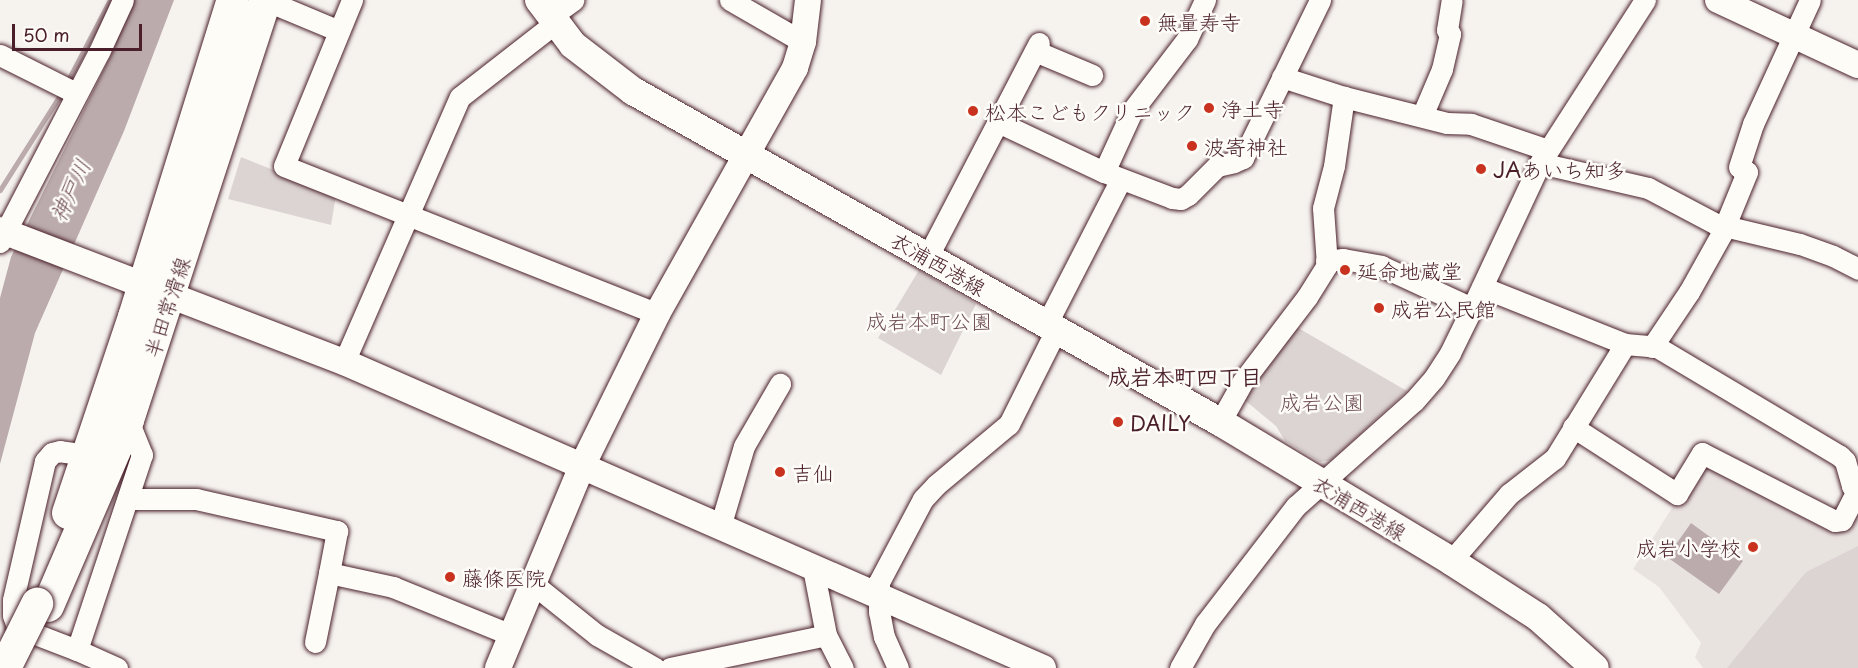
<!DOCTYPE html>
<html>
<head>
<meta charset="utf-8">
<style>
  body { margin:0 }
  #map { position:relative; width:1858px; height:668px; overflow:hidden; background:#f6f3ef; font-family:"Playpen Sans","Klee One",sans-serif }
  div>[style] { position:absolute }
  .built>* { inset:0; background:#e9e3e0 }
  .green>* { inset:0; background:#dcd4d2 }
  .water>* { inset:0; background:#bbabac }
  .stream>* { height:5px; margin:-2.5px; padding:0 2.5px; transform-origin:2.5px; border-radius:2.5px; background:#bbabac }
  .roads { filter:drop-shadow(0 0 2px #4a1f2b) drop-shadow(0 0 2px #4a1f2b) }
  .minor>* { height:21px; margin:-10.5px; padding:0 10.5px; transform-origin:10.5px; border-radius:10.5px; background:#fdfcf7 }
  .tertiary>* { height:26px; margin:-13px; padding:0 13px; transform-origin:13px; border-radius:13px; background:#fdfcf7 }
  .secondary>* { height:28px; margin:-14px; padding:0 14px; transform-origin:14px; border-radius:14px; background:#fdfcf7 }
  .primary>* { height:32px; margin:-16px; padding:0 16px; transform-origin:16px; border-radius:16px; background:#fdfcf7 }
  .bridges { filter:drop-shadow(0 0 2px #4a1f2b) drop-shadow(0 0 2px #4a1f2b) }
  .primary-bridge>* { height:32px; margin:-16px; padding:0 16px; transform-origin:16px; border-radius:16px; background:#fdfcf7 }
  .dots>* { width:16px; height:16px; translate:-50% -50%; box-sizing:border-box; border:3px solid #fdfcf7; border-radius:50% }
  span { translate:-50% -50%; white-space:nowrap; text-align:center; line-height:1.15; -webkit-text-stroke:5px #fdfcf7; paint-order:stroke }
  .poi-label { font-size:21px; color:#4a1f2b }
  .left { translate:0 -50%; text-align:left }
  .right { translate:-100% -50%; text-align:right }
  .street-label { font-size:21px; color:#4a1f2b }
  .park-label { font-size:21px; color:#6e4c55 }
  .water-label { font-size:22px; color:#725058; font-style:italic }
  .neighbourhood-label { font-size:22px; color:#4a1f2b; font-weight:700 }
  .scale { position:absolute; left:12px; top:24px; width:130px; height:27px; box-sizing:border-box; border:3px solid #4a1f2b; border-top:0; padding-left:8px; font-size:18px; line-height:21px; white-space:nowrap; color:#4a1f2b; -webkit-text-stroke:4px #fdfcf7; paint-order:stroke }
</style>
</head>
<body>
<div id="map">
  <div class="built">
    <i style="clip-path:polygon(1704px 458px,1834px 526px,1858px 503px,1858px 668px,1703px 668px,1695px 657px,1701px 643px,1659px 587px,1633px 569px)"></i>
  </div>
  <div class="green">
    <i style="clip-path:polygon(241px 157px,336px 195px,331px 225px,228px 199px)"></i>
    <i style="clip-path:polygon(919px 270px,976px 304px,941px 375px,878px 338px)"></i>
    <i style="clip-path:polygon(1293px 325px,1407px 391px,1332px 460px,1320px 462px,1285px 441px,1276px 426px,1241px 397px)"></i>
    <i style="clip-path:polygon(1858px 546px,1858px 668px,1727px 668px,1806px 572px)"></i>
  </div>
  <div class="water">
    <i style="clip-path:polygon(132px 0,174px 0,124px 131px,35px 333px,0 464px,0 298px,11px 257px,111px 55px)"></i>
    <i style="clip-path:polygon(1691px 523px,1743px 561px,1719px 594px,1667px 557px)"></i>
  </div>
  <div class="stream">
    <i style="left:66px;top:84px;width:95px;rotate:-62.4deg"></i>
    <i style="left:0;top:190px;width:116px;rotate:-57.7deg"></i>
  </div>
  <div class="roads">
    <div class="minor">
      <i style="left:265px;top:0;width:80px;rotate:22.7deg"></i>
      <i style="left:352px;top:0;width:179px;rotate:112.3deg"></i>
      <i style="left:284px;top:166px;width:401px;rotate:21.6deg"></i>
      <i style="left:730px;top:0;width:84px;rotate:29.9deg"></i>
      <i style="left:550px;top:17px;width:29px;rotate:-36deg"></i>
      <i style="left:1035px;top:51px;width:62px;rotate:22.8deg"></i>
      <i style="left:0;top:55px;width:85px;rotate:26.6deg"></i>
      <i style="left:1282px;top:77px;width:65px;rotate:17.9deg"></i>
      <i style="left:1344px;top:97px;width:106px;rotate:14.2deg"></i>
      <i style="left:1447px;top:123px;width:24px;rotate:2deg"></i>
      <i style="left:1471px;top:124px;width:81px;rotate:18.7deg"></i>
      <i style="left:1422px;top:116px;width:51px;rotate:-66.9deg"></i>
      <i style="left:1442px;top:69px;width:36px;rotate:-77deg"></i>
      <i style="left:1450px;top:34px;width:5px;rotate:-127deg"></i>
      <i style="left:1447px;top:30px;width:30px;rotate:-81deg"></i>
      <i style="left:998px;top:122px;width:117px;rotate:25.3deg"></i>
      <i style="left:1104px;top:172px;width:73px;rotate:20.9deg"></i>
      <i style="left:1172px;top:198px;width:9px;rotate:6deg"></i>
      <i style="left:1181px;top:199px;width:8px;rotate:-30deg"></i>
      <i style="left:1188px;top:195px;width:41px;rotate:-45deg"></i>
      <i style="left:1217px;top:166px;width:17px;rotate:-13deg"></i>
      <i style="left:1234px;top:162px;width:10px;rotate:-24deg"></i>
      <i style="left:1243px;top:158px;width:176px;rotate:-64deg"></i>
      <i style="left:1540px;top:163px;width:111px;rotate:13deg"></i>
      <i style="left:1648px;top:188px;width:77px;rotate:27.9deg"></i>
      <i style="left:1716px;top:224px;width:86px;rotate:13.4deg"></i>
      <i style="left:1800px;top:244px;width:35px;rotate:20deg"></i>
      <i style="left:1833px;top:256px;width:28px;rotate:27deg"></i>
      <i style="left:1104px;top:172px;width:67px;rotate:-65.3deg"></i>
      <i style="left:1132px;top:111px;width:91px;rotate:-52.6deg"></i>
      <i style="left:1187px;top:39px;width:43px;rotate:-65.2deg"></i>
      <i style="left:0;top:242px;width:214px;rotate:-62.5deg"></i>
      <i style="left:99px;top:52px;width:57px;rotate:-65.2deg"></i>
      <i style="left:928px;top:256px;width:240px;rotate:-62.5deg"></i>
      <i style="left:1326px;top:261px;width:17px;rotate:-7deg"></i>
      <i style="left:1343px;top:259px;width:39px;rotate:10deg"></i>
      <i style="left:1381px;top:266px;width:100px;rotate:24.8deg"></i>
      <i style="left:1482px;top:287px;width:154px;rotate:21.7deg"></i>
      <i style="left:1625px;top:344px;width:32px;rotate:5deg"></i>
      <i style="left:1657px;top:347px;width:213px;rotate:30.8deg"></i>
      <i style="left:1840px;top:456px;width:7px;rotate:45deg"></i>
      <i style="left:1845px;top:461px;width:26px;rotate:74deg"></i>
      <i style="left:1852px;top:486px;width:8px;rotate:40deg"></i>
      <i style="left:1046px;top:325px;width:164px;rotate:-62.8deg"></i>
      <i style="left:1652px;top:347px;width:66px;rotate:-56.1deg"></i>
      <i style="left:1689px;top:292px;width:68px;rotate:-60.8deg"></i>
      <i style="left:1722px;top:233px;width:66px;rotate:-67.7deg"></i>
      <i style="left:1747px;top:172px;width:9px;rotate:-148deg"></i>
      <i style="left:1739px;top:167px;width:45px;rotate:-72deg"></i>
      <i style="left:1753px;top:124px;width:136px;rotate:-65.3deg"></i>
      <i style="left:344px;top:362px;width:289px;rotate:-66.4deg"></i>
      <i style="left:460px;top:97px;width:120px;rotate:-37.9deg"></i>
      <i style="left:1220px;top:422px;width:47px;rotate:-60.7deg"></i>
      <i style="left:1243px;top:381px;width:106px;rotate:-52.7deg"></i>
      <i style="left:1307px;top:297px;width:38px;rotate:-58deg"></i>
      <i style="left:1327px;top:265px;width:57px;rotate:-94deg"></i>
      <i style="left:1323px;top:208px;width:43px;rotate:-75.3deg"></i>
      <i style="left:1334px;top:166px;width:70px;rotate:-81.8deg"></i>
      <i style="left:1573px;top:427px;width:124px;rotate:32.8deg"></i>
      <i style="left:1677px;top:494px;width:48px;rotate:-58.6deg"></i>
      <i style="left:1702px;top:453px;width:149px;rotate:27.1deg"></i>
      <i style="left:1835px;top:521px;width:7px;rotate:-8deg"></i>
      <i style="left:1842px;top:520px;width:34px;rotate:-63deg"></i>
      <i style="left:87px;top:455px;width:27px;rotate:-172deg"></i>
      <i style="left:60px;top:451px;width:8px;rotate:166deg"></i>
      <i style="left:52px;top:453px;width:11px;rotate:131deg"></i>
      <i style="left:45px;top:461px;width:143px;rotate:103deg"></i>
      <i style="left:13px;top:600px;width:15px;rotate:90deg"></i>
      <i style="left:13px;top:615px;width:13px;rotate:72deg"></i>
      <i style="left:17px;top:627px;width:64px;rotate:21deg"></i>
      <i style="left:77px;top:650px;width:206px;rotate:-71.6deg"></i>
      <i style="left:142px;top:455px;width:38px;rotate:-112deg"></i>
      <i style="left:128px;top:499px;width:68px"></i>
      <i style="left:196px;top:499px;width:145px;rotate:12.8deg"></i>
      <i style="left:337px;top:531px;width:43px;rotate:100.8deg"></i>
      <i style="left:329px;top:573px;width:66px;rotate:12.3deg"></i>
      <i style="left:393px;top:587px;width:127px;rotate:22.1deg"></i>
      <i style="left:720px;top:527px;width:84px;rotate:-73.5deg"></i>
      <i style="left:744px;top:446px;width:72px;rotate:-59.9deg"></i>
      <i style="left:1451px;top:561px;width:89px;rotate:-49.1deg"></i>
      <i style="left:1509px;top:494px;width:58px;rotate:-38deg"></i>
      <i style="left:1555px;top:458px;width:134px;rotate:-58.4deg"></i>
      <i style="left:813px;top:568px;width:68px;rotate:79deg"></i>
      <i style="left:826px;top:635px;width:37px;rotate:63deg"></i>
      <i style="left:532px;top:583px;width:83px;rotate:38.7deg"></i>
      <i style="left:597px;top:635px;width:67px;rotate:29.6deg"></i>
      <i style="left:315px;top:642px;width:70px;rotate:-78.5deg"></i>
      <i style="left:77px;top:650px;width:44px;rotate:24.2deg"></i>
      <i style="left:670px;top:668px;width:159px;rotate:-11.9deg"></i>
      <i style="left:898px;top:668px;width:34px;rotate:-114deg"></i>
      <i style="left:884px;top:637px;width:25px;rotate:-101deg"></i>
      <i style="left:879px;top:612px;width:30px;rotate:-90deg"></i>
      <i style="left:879px;top:582px;width:94px;rotate:-62.1deg"></i>
      <i style="left:923px;top:499px;width:19px;rotate:-47deg"></i>
      <i style="left:936px;top:485px;width:95px;rotate:-39.9deg"></i>
      <i style="left:1009px;top:424px;width:105px;rotate:-63.4deg"></i>
      <i style="left:1180px;top:668px;width:51px;rotate:-60.4deg"></i>
      <i style="left:1205px;top:624px;width:149px;rotate:-52.4deg"></i>
      <i style="left:1296px;top:506px;width:158px;rotate:-41.7deg"></i>
      <i style="left:1414px;top:401px;width:30px;rotate:-49deg"></i>
      <i style="left:1434px;top:378px;width:30px;rotate:-57deg"></i>
      <i style="left:1450px;top:353px;width:50px;rotate:-63.9deg"></i>
      <i style="left:1472px;top:308px;width:160px;rotate:-64.9deg"></i>
      <i style="left:1540px;top:163px;width:194px;rotate:-57.2deg"></i>
    </div>
    <div class="tertiary">
      <i style="left:1718px;top:0;width:154px;rotate:24.9deg"></i>
      <i style="left:0;top:230px;width:368px;rotate:21deg"></i>
      <i style="left:344px;top:362px;width:763px;rotate:23.64deg"></i>
      <i style="left:498px;top:668px;width:219px;rotate:-67.4deg"></i>
      <i style="left:582px;top:466px;width:169px;rotate:-63.7deg"></i>
      <i style="left:657px;top:314px;width:282px;rotate:-60.7deg"></i>
      <i style="left:795px;top:68px;width:27px;rotate:-73deg"></i>
      <i style="left:803px;top:42px;width:42px;rotate:-83.2deg"></i>
    </div>
    <div class="secondary">
      <i style="left:539px;top:0;width:56px;rotate:52.9deg"></i>
      <i style="left:573px;top:45px;width:76px;rotate:37.5deg"></i>
      <i style="left:633px;top:91px;width:674px;rotate:29.42deg"></i>
      <i style="left:1220px;top:422px;width:270px;rotate:31deg"></i>
      <i style="left:1451px;top:561px;width:103px;rotate:32.8deg"></i>
      <i style="left:1538px;top:617px;width:76px;rotate:41.8deg"></i>
    </div>
    <div class="primary">
      <i style="left:68px;top:513px;width:207px;rotate:-71.4deg"></i>
      <i style="left:134px;top:317px;width:332px;rotate:-72.7deg"></i>
      <i style="left:48px;top:606px;width:202px;rotate:-66.7deg"></i>
      <i style="left:128px;top:420px;width:442px;rotate:-71.9deg"></i>
    </div>
  </div>
  <div class="bridges">
    <div class="primary-bridge">
      <i style="left:5px;top:668px;width:72px;rotate:-63.4deg"></i>
    </div>
  </div>
  <div class="dots">
    <i style="left:1145px;top:21px;background:#c8321e"></i>
    <i style="left:1209px;top:108px;background:#c8321e"></i>
    <i style="left:973px;top:111px;background:#c8321e"></i>
    <i style="left:1192px;top:146px;background:#c8321e"></i>
    <i style="left:1481px;top:169px;background:#c8321e"></i>
    <i style="left:1345px;top:270px;background:#c8321e"></i>
    <i style="left:1379px;top:308px;background:#c8321e"></i>
    <i style="left:1118px;top:422px;background:#c8321e"></i>
    <i style="left:780px;top:472px;background:#c8321e"></i>
    <i style="left:1753px;top:547px;background:#c8321e"></i>
    <i style="left:450px;top:577px;background:#c8321e"></i>
  </div>
  <div class="poi-label">
    <span class="left" style="left:1157px;top:21px">無量寿寺</span>
    <span class="left" style="left:1221px;top:108px">浄土寺</span>
    <span class="left" style="left:985px;top:111px">松本こどもクリニック</span>
    <span class="left" style="left:1204px;top:146px">波寄神社</span>
    <span class="left" style="left:1493px;top:169px">JAあいち知多</span>
    <span class="left" style="left:1357px;top:270px">延命地蔵堂</span>
    <span class="left" style="left:1391px;top:308px">成岩公民館</span>
    <span class="left" style="left:1130px;top:422px">DAILY</span>
    <span class="left" style="left:792px;top:472px">吉仙</span>
    <span class="right" style="left:1741px;top:547px">成岩小学校</span>
    <span class="left" style="left:462px;top:577px">藤條医院</span>
  </div>
  <div class="street-label">
    <span style="left:939px;top:263px;rotate:30deg">衣浦西港線</span>
    <span style="left:166px;top:307px;rotate:-72deg">半田常滑線</span>
    <span style="left:1360px;top:507px;rotate:31deg">衣浦西港線</span>
  </div>
  <div class="park-label">
    <span style="left:929px;top:320px">成岩本町公園</span>
    <span style="left:1322px;top:401px">成岩公園</span>
  </div>
  <div class="water-label">
    <span style="left:69px;top:190px;rotate:-65deg">神戸川</span>
  </div>
  <div class="neighbourhood-label">
    <span style="left:1185px;top:376px">成岩本町四丁目</span>
  </div>
  <div class="scale">50 m</div>
</div>
</body>
</html>
